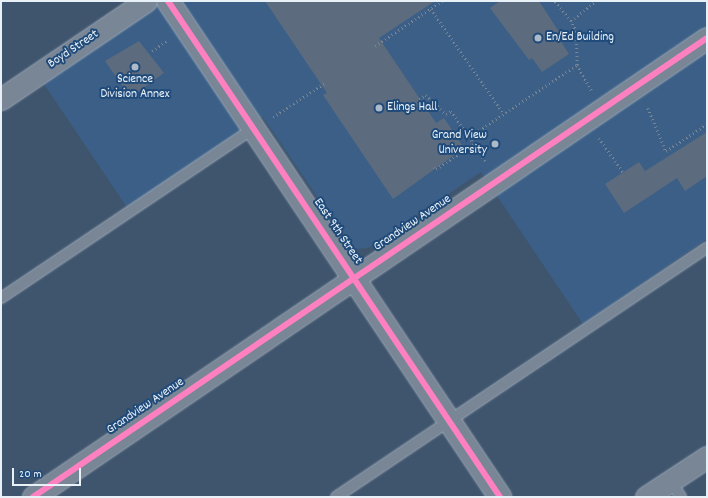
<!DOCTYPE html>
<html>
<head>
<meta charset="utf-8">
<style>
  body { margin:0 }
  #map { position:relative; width:708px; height:498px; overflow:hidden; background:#3f556e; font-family:Dekko,sans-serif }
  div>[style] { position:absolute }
  .built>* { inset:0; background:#3b5f87 }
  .building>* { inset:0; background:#5c6c7e }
  .path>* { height:2.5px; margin-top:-1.25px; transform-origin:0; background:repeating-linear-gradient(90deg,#798592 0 1px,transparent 0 4px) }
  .roads { filter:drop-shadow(0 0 1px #9faab7) drop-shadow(0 0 1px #9faab7) }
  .service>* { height:10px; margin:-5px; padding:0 5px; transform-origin:5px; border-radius:5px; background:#798695 }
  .minor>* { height:21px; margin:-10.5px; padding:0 10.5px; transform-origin:10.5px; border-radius:10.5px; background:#798695 }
  .tertiary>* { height:22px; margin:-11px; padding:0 11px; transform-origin:11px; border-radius:11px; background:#798695 }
  .cycleway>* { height:6px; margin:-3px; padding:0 3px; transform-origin:3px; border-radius:3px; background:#ff80c0 }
  .dots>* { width:11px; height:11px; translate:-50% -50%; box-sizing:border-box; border:2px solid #1f4a7a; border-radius:50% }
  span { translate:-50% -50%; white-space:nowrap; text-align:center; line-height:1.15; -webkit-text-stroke:4px #1f4a7a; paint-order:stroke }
  .poi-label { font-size:13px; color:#e8f1f8 }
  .left { translate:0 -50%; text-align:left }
  .right { translate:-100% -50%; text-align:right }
  .street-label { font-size:13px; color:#e8f1f8 }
  .frame { position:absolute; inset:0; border:2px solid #e8f1f8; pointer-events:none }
  .scale { position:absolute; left:12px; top:468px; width:69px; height:18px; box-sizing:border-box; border:2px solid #e8f1f8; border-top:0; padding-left:5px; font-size:12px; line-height:14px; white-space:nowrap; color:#e8f1f8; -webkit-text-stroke:3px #1f4a7a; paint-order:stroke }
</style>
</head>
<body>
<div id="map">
  <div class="built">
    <i style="clip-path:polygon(162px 1px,707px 1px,707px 239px,583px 324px,481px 172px,368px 248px,356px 249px,348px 242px,263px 117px,128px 209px,42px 81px)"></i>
  </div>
  <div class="building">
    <i style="clip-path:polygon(265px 1px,435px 1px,379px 38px,436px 123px,444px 118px,464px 148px,393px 199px,323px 95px,327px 93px)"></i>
    <i style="clip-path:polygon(500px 1px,539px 1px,563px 38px,560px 40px,569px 54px,542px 72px,532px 58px,529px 60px,490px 8px)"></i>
    <i style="clip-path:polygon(139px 41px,164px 73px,130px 97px,105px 61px)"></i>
    <i style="clip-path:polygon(707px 132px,707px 176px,685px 191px,677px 178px,624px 213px,605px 184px,639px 162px,645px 171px)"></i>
  </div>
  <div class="path">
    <i style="left:431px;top:9px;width:128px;rotate:55.2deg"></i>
    <i style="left:571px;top:21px;width:32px;rotate:-39deg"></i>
    <i style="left:375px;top:46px;width:81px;rotate:-33.9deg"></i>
    <i style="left:152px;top:51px;width:19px;rotate:-35deg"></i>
    <i style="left:577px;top:65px;width:30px;rotate:60deg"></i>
    <i style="left:419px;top:99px;width:8px;rotate:-30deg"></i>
    <i style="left:426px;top:95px;width:28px;rotate:44deg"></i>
    <i style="left:446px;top:114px;width:6px;rotate:-31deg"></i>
    <i style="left:451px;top:111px;width:32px;rotate:55deg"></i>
    <i style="left:648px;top:108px;width:47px;rotate:67.3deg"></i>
    <i style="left:666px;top:151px;width:49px;rotate:-33.4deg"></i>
    <i style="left:273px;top:117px;width:62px;rotate:-33.2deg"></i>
    <i style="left:599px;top:138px;width:42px;rotate:54.8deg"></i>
    <i style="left:485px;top:161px;width:29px;rotate:-124deg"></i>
    <i style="left:469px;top:137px;width:130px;rotate:-33.7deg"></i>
    <i style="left:577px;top:65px;width:33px;rotate:-92deg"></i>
    <i style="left:576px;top:32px;width:12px;rotate:-114deg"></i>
    <i style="left:571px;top:21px;width:26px;rotate:-130deg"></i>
    <i style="left:434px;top:167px;width:3px;rotate:45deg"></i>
    <i style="left:436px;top:169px;width:45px;rotate:-33.3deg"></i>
  </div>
  <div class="roads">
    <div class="service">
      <i style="left:1px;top:298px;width:305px;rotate:-33.9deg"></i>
      <i style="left:670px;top:481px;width:19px;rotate:55deg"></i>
      <i style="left:336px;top:497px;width:447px;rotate:-33.9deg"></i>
    </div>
    <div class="minor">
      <i style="left:1px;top:99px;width:175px;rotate:-34.1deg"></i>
      <i style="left:33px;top:497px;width:815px;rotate:-34.26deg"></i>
      <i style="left:646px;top:497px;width:73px;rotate:-33.3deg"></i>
    </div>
    <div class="tertiary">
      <i style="left:168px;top:1px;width:597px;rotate:56.2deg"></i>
    </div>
  </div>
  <div class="cycleway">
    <i style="left:168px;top:1px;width:597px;rotate:56.2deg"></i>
    <i style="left:33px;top:497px;width:815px;rotate:-34.26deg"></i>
  </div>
  <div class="dots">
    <i style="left:538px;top:38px;background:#adbac8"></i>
    <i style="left:135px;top:67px;background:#adbac8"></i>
    <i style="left:379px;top:108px;background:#adbac8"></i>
    <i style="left:495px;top:144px;background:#adbac8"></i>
  </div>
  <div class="poi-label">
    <span class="left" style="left:546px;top:38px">En/Ed Building</span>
    <span style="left:135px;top:88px">Science<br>Division Annex</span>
    <span class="left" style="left:387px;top:108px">Elings Hall</span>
    <span class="right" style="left:487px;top:144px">Grand View<br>University</span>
  </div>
  <div class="street-label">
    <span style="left:74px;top:50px;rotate:-34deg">Boyd Street</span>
    <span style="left:413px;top:224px;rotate:-34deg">Grandview Avenue</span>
    <span style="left:337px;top:232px;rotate:56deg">East 9th Street</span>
    <span style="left:146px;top:407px;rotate:-34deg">Grandview Avenue</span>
  </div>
  <div class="frame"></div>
  <div class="scale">20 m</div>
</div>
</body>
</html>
